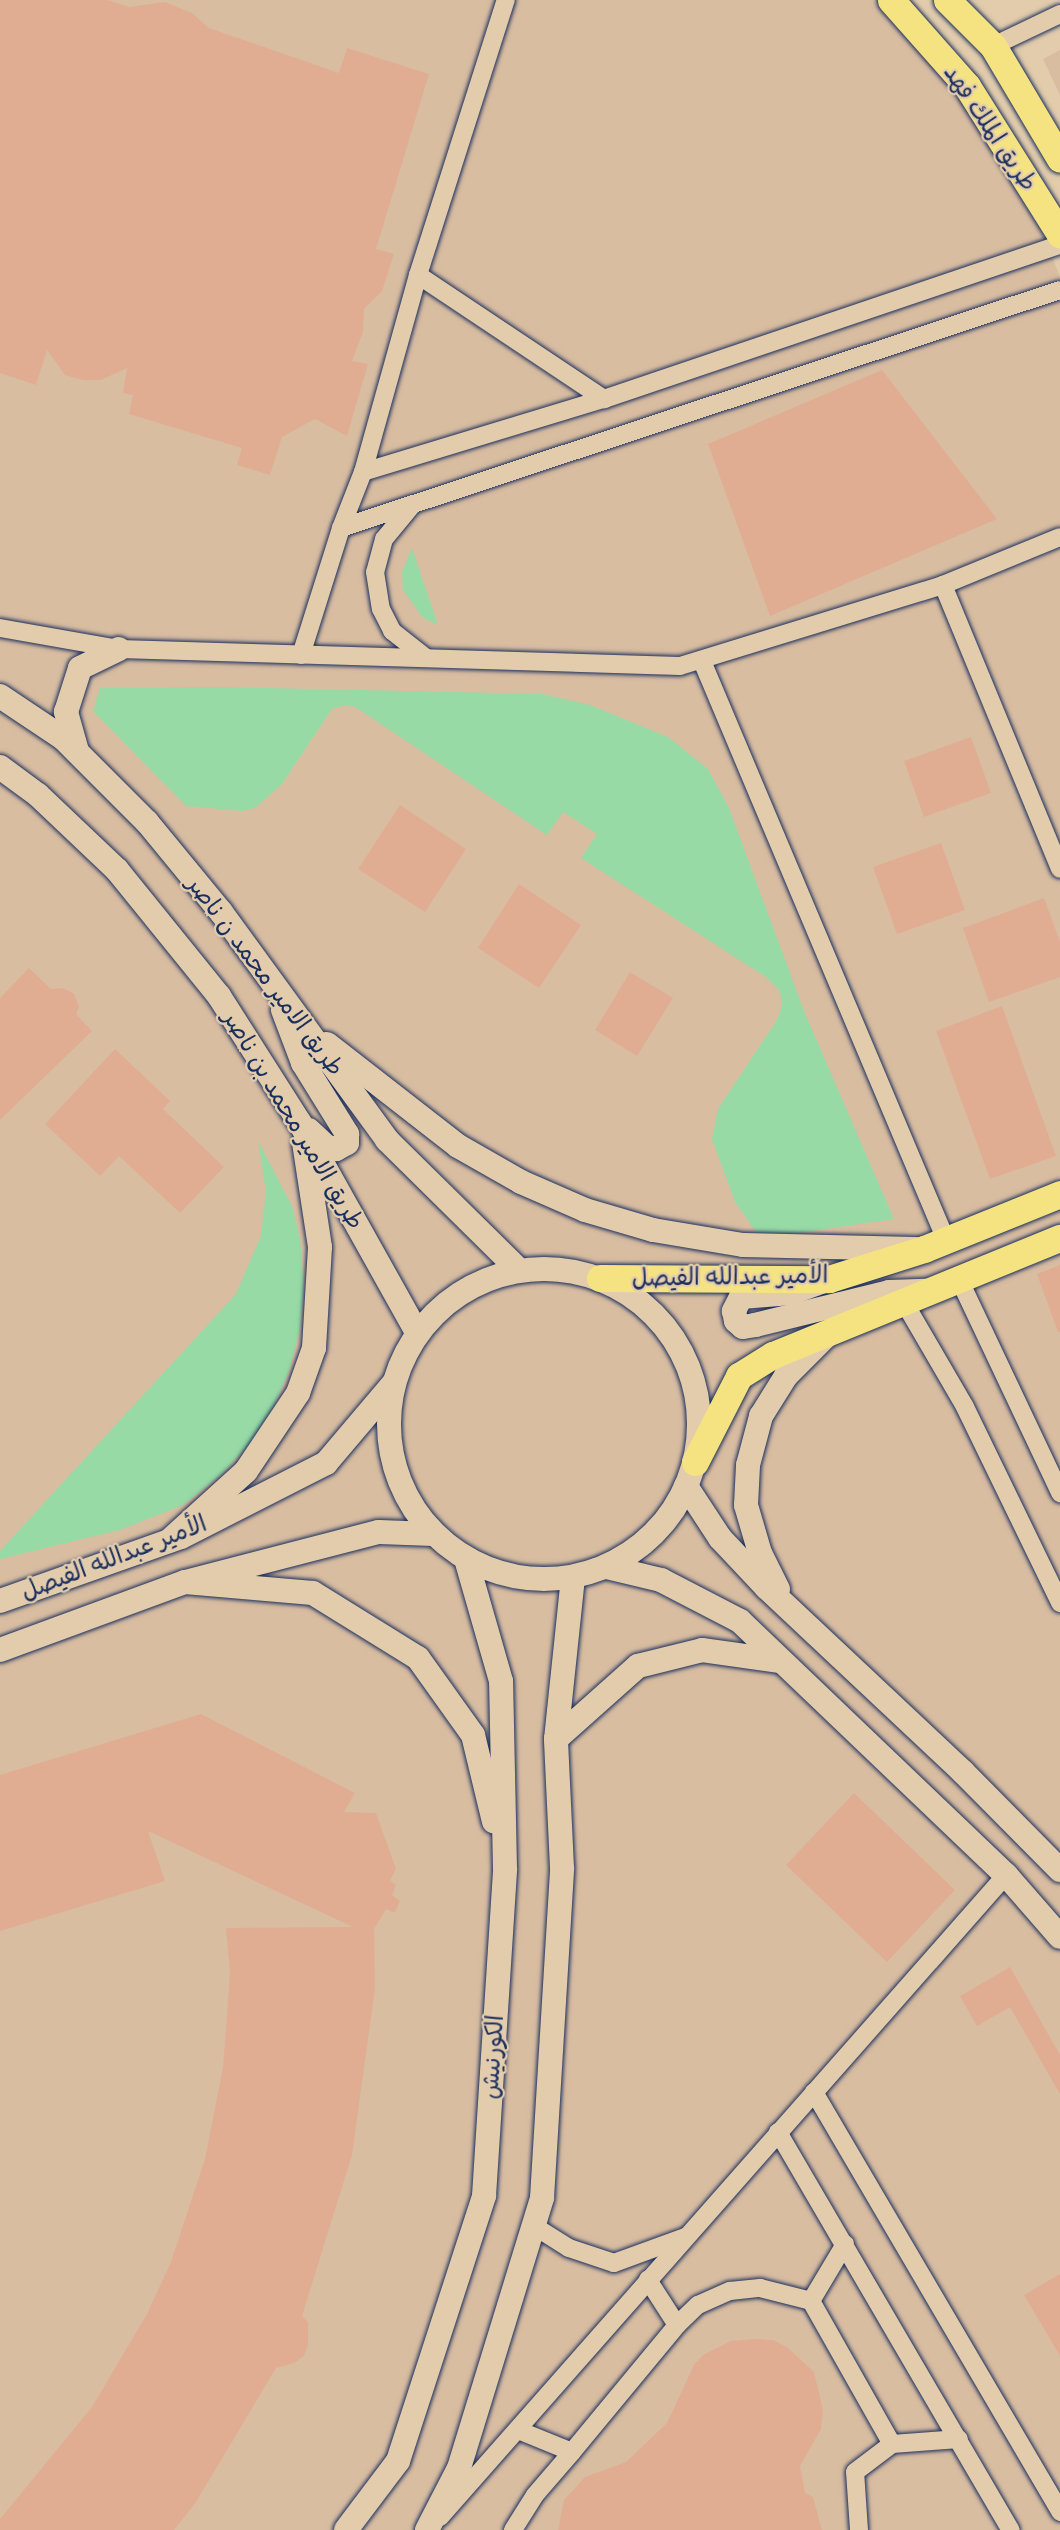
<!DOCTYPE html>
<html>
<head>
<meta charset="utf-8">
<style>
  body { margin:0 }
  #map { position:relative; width:1060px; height:2530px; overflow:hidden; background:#e2ccac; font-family:Caveat,"Playpen Sans Arabic",sans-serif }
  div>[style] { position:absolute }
  .built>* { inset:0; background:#d9bda1 }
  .green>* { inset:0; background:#97daa5 }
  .building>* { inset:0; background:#e0ad93 }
  .roads { filter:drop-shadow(0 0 2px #1b2f5e) drop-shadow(0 0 2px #1b2f5e) }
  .street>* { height:18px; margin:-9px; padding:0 9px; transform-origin:9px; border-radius:9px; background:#e2ccac }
  .secondary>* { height:24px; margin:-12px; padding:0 12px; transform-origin:12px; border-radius:12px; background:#e2ccac }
  .secondary>.ring { margin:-12px; padding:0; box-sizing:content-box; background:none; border:24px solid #e2ccac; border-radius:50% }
  .primary>* { height:27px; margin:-13.5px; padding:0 13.5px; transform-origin:13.5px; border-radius:13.5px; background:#f5e381 }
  span { translate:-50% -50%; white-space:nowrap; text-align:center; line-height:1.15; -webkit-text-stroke:4.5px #e2ccac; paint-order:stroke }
  .street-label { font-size:24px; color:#1b2f5e }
</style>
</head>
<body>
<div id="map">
  <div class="built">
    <i style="clip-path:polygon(0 0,881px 0,947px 68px,1040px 226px,1060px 277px,1060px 2530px,0 2530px)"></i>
    <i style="clip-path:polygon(1060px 50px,1060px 95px,1043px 59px)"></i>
  </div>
  <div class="green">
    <i style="clip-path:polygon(412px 548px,438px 625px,423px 618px,403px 590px,402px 572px)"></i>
    <i style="clip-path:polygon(218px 687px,542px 694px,590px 705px,668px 737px,708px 769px,729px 808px,804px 1011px,894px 1219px,764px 1238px,754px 1229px,735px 1202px,712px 1139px,718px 1109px,777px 1020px,782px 1006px,780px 991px,766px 977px,581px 858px,597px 834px,563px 812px,547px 835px,357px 708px,346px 705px,332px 709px,282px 784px,255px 808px,242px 811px,186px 806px,93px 711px,100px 688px)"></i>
    <i style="clip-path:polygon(258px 1141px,292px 1206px,300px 1239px,304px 1289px,300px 1329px,289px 1371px,273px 1408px,251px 1442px,222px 1474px,183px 1505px,120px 1530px,0 1559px,0 1551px,236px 1294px,261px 1236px,266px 1191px)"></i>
  </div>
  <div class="building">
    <i style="clip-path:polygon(0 0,107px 0,129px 7px,165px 2px,192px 13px,209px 28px,339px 73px,347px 48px,429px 74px,376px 249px,394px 254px,382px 291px,364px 309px,363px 332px,352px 361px,368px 364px,347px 436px,315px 419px,282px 437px,270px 475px,237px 465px,242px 448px,129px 414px,133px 395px,123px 393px,127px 368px,101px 380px,83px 380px,65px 375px,47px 350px,36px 385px,0 373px)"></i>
    <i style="clip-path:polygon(882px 370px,997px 519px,770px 616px,708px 444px)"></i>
    <i style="clip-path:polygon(971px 737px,991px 793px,924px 817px,904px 761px)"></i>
    <i style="clip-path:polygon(400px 805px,466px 849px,425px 912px,358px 869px)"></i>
    <i style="clip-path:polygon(941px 843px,965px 910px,897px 934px,873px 867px)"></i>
    <i style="clip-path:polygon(519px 884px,581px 925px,539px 988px,478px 948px)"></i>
    <i style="clip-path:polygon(1044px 898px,1060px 942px,1060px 977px,989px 1002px,963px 928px)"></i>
    <i style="clip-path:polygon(29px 968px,51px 989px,63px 988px,74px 994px,79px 1007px,76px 1014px,92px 1031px,0 1120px,0 998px)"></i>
    <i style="clip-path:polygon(630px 972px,673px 998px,637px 1056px,595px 1030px)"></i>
    <i style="clip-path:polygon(1002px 1006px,1056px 1156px,990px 1179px,936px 1031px)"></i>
    <i style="clip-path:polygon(115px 1049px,170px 1101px,163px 1109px,224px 1167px,180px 1213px,119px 1156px,100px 1176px,45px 1124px)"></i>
    <i style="clip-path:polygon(1060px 1265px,1060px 1332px,1058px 1332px,1037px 1274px)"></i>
    <i style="clip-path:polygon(201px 1714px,355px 1793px,344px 1812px,376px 1813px,396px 1869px,390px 1881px,396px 1885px,392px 1895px,400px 1901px,395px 1913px,386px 1909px,374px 1929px,375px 1988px,352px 2155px,302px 2316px,308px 2322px,308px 2345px,304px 2356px,294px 2363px,276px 2368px,196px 2502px,174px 2530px,0 2530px,0 2519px,92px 2407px,147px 2314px,171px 2262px,205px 2159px,223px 2068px,230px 1973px,226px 1928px,353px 1927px,148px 1831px,165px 1881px,0 1931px,0 1775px)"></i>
    <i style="clip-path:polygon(854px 1793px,955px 1890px,887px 1962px,786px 1865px)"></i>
    <i style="clip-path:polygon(1010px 1967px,1060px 2055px,1060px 2094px,1010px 2007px,977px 2026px,960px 1996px)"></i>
    <i style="clip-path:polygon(1060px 2274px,1060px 2356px,1024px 2295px)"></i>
    <i style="clip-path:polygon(755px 2339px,773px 2340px,788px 2348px,814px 2372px,823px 2410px,821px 2429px,800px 2466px,805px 2493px,813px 2497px,822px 2530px,558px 2530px,564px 2500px,585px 2477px,626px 2462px,667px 2423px,694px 2365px,703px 2355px,731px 2341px)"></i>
  </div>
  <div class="roads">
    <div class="street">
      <i style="left:993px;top:46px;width:74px;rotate:-25.5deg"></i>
      <i style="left:418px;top:275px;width:224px;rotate:33.7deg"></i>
      <i style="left:363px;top:472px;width:252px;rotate:-16.9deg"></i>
      <i style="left:604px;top:399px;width:481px;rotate:-18.7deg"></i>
      <i style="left:413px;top:504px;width:45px;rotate:129.6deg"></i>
      <i style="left:384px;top:539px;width:34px;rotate:105deg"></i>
      <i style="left:375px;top:572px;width:37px;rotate:81deg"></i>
      <i style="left:381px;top:609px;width:25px;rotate:63deg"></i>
      <i style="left:392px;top:631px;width:42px;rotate:38.2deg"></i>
      <i style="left:341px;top:528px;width:757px;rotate:-18.32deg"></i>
      <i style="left:943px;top:585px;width:307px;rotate:67.6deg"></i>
      <i style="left:0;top:628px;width:121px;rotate:10deg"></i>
      <i style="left:119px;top:649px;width:561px;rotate:1.74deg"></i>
      <i style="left:680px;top:666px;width:275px;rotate:-17.1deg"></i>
      <i style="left:943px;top:585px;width:126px;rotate:-22.3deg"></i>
      <i style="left:301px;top:655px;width:133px;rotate:-72.5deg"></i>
      <i style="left:341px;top:528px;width:60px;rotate:-68.6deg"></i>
      <i style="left:363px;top:472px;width:205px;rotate:-74.4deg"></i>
      <i style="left:418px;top:275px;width:289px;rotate:-72.3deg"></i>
      <i style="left:702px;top:661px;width:628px;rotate:67.15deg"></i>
      <i style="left:959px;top:1279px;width:237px;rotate:64.7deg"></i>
      <i style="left:904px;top:1302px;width:121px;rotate:59.8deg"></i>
      <i style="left:965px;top:1407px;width:218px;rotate:64.1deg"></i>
      <i style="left:814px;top:2092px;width:487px;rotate:59.6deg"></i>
      <i style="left:778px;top:2132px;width:461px;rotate:59.7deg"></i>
      <i style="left:534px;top:2226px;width:41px;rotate:32.2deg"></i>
      <i style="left:569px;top:2248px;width:47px;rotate:18.4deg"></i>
      <i style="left:614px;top:2263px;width:76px;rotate:-20.1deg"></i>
      <i style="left:845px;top:2244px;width:66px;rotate:120.8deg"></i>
      <i style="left:811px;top:2301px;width:164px;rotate:60.5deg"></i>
      <i style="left:892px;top:2444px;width:67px;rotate:-4.3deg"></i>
      <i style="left:677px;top:2325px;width:29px;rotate:-44deg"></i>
      <i style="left:698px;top:2305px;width:35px;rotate:-24deg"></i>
      <i style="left:730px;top:2291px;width:30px;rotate:-6deg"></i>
      <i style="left:760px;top:2288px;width:53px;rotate:14.3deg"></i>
      <i style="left:518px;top:2430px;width:58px;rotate:22.2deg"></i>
      <i style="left:572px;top:2452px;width:165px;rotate:-50.4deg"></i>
      <i style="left:677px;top:2325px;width:54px;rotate:-122.8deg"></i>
      <i style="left:440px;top:2517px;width:856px;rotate:-48.6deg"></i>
      <i style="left:513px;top:2530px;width:41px;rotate:-57.8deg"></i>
      <i style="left:535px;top:2495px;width:57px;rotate:-49.3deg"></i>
      <i style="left:859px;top:2530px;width:58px;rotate:-93.9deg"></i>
      <i style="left:855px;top:2472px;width:46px;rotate:-37.1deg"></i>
    </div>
    <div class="secondary">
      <i style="left:0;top:696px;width:76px;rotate:33.7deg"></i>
      <i style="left:63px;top:738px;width:119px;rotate:45deg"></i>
      <i style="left:147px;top:822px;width:117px;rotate:50.6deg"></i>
      <i style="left:221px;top:912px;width:282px;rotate:53.9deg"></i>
      <i style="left:387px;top:1140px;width:184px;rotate:44.6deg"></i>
      <i style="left:77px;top:751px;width:41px;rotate:-105.8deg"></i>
      <i style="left:66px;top:712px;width:46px;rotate:-72.3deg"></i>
      <i style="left:80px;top:668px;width:43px;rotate:-26deg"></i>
      <i style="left:0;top:767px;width:47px;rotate:36.4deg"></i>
      <i style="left:38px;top:795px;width:109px;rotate:43.5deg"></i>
      <i style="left:117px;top:870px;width:162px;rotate:51deg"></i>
      <i style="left:219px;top:996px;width:151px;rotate:57.5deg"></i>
      <i style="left:300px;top:1123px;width:240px;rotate:60.8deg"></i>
      <i style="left:283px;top:1010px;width:57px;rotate:69.3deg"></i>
      <i style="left:303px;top:1063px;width:84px;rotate:58.2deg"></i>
      <i style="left:347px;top:1134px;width:9px;rotate:90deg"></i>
      <i style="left:347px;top:1143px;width:13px;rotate:151deg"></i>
      <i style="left:336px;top:1149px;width:9px;rotate:-167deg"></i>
      <i style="left:327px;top:1147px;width:25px;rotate:-137deg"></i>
      <i style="left:327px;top:1044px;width:166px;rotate:37.9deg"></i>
      <i style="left:458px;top:1146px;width:73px;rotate:29.7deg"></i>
      <i style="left:521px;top:1182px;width:70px;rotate:23.6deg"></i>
      <i style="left:585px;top:1210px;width:71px;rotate:16.4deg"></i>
      <i style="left:653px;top:1230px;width:91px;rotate:9.5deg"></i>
      <i style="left:743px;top:1245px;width:172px;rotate:1.3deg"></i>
      <i class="ring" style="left:389px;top:1269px;width:286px;height:286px"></i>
      <i style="left:824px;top:1281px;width:35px;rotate:160deg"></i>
      <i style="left:791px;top:1293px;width:50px;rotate:175.4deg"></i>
      <i style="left:741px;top:1297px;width:16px;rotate:117deg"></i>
      <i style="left:734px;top:1311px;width:10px;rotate:79deg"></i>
      <i style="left:736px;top:1321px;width:9px;rotate:41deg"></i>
      <i style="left:743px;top:1327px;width:12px;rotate:-9deg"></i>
      <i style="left:755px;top:1325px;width:138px;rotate:-13.8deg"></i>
      <i style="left:889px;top:1292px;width:37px;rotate:-2deg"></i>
      <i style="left:686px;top:1486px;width:62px;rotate:56.8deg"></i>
      <i style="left:720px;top:1538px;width:69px;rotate:46.8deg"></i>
      <i style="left:767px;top:1588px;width:269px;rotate:43.2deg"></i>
      <i style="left:963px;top:1772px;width:138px;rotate:45.3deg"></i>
      <i style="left:169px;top:1541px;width:104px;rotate:-42.3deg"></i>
      <i style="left:246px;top:1471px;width:94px;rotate:-56.3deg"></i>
      <i style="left:298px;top:1393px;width:48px;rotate:-70.4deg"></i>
      <i style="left:314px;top:1348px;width:101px;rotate:-86.6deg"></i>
      <i style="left:320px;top:1247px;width:105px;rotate:-98.7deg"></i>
      <i style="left:607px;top:1567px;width:56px;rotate:13.5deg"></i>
      <i style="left:661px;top:1580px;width:89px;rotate:27.4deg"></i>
      <i style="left:740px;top:1621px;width:368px;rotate:43.7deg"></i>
      <i style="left:1006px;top:1875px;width:82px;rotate:48.9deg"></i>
      <i style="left:185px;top:1582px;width:128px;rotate:4.9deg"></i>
      <i style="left:313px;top:1593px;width:123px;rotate:31.8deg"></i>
      <i style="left:418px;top:1658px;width:95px;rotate:54.5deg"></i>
      <i style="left:473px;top:1735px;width:89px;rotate:76.4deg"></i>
      <i style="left:778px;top:1589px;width:40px;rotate:-116.6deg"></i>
      <i style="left:760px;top:1553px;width:50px;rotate:-106.3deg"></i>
      <i style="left:746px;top:1505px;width:40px;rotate:-87.1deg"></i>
      <i style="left:748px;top:1465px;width:51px;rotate:-75.1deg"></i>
      <i style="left:761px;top:1416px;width:47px;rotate:-58deg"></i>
      <i style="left:786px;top:1376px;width:61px;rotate:-45deg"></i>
      <i style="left:0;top:1601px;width:192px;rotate:-19.5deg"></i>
      <i style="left:181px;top:1537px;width:163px;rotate:-27deg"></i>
      <i style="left:326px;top:1463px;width:104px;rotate:-49.7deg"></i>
      <i style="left:0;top:1650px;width:197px;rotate:-20.2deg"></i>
      <i style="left:185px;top:1582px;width:200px;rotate:-14.5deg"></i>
      <i style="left:379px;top:1532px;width:54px;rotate:2.1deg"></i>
      <i style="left:556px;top:1739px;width:110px;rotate:-41.7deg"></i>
      <i style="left:638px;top:1666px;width:66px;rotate:-14deg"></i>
      <i style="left:702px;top:1650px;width:79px;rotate:8deg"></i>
      <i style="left:346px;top:2530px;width:86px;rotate:-53deg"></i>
      <i style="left:398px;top:2461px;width:279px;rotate:-72deg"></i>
      <i style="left:484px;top:2196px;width:328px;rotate:-86.3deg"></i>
      <i style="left:505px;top:1869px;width:188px;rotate:-91.2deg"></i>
      <i style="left:501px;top:1681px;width:127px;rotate:-106deg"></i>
      <i style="left:427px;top:2530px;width:70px;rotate:-62.7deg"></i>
      <i style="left:459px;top:2468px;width:282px;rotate:-72.9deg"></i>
      <i style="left:542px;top:2198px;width:331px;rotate:-86.5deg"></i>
      <i style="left:562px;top:1868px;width:129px;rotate:-92.7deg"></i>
      <i style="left:556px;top:1739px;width:162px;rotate:-84deg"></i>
    </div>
    <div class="primary">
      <i style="left:891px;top:0;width:115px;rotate:48.5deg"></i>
      <i style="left:967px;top:86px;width:175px;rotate:57.9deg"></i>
      <i style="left:947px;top:0;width:65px;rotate:45deg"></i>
      <i style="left:993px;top:46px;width:131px;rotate:59.3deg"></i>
      <i style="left:600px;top:1278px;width:229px;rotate:0.3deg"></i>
      <i style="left:829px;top:1279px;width:100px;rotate:-17.5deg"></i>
      <i style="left:924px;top:1249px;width:147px;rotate:-22deg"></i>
      <i style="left:695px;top:1462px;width:97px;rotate:-62.9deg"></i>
      <i style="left:739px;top:1376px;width:40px;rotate:-32deg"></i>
      <i style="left:773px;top:1355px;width:310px;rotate:-22.2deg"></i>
    </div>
  </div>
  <div class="street-label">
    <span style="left:990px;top:128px;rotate:56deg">طريق الملك فهد</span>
    <span style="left:265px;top:976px;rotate:53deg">طريق الامير محمد ن ناصر</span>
    <span style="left:293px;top:1120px;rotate:59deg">طريق الامير محمد بن ناصر</span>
    <span style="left:730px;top:1277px;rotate:-1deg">الأمير عبدالله الفيصل</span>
    <span style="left:114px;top:1558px;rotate:-21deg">الأمير عبدالله الفيصل</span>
    <span style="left:493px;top:2057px;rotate:-86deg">الكورنيش</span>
  </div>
</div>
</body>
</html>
